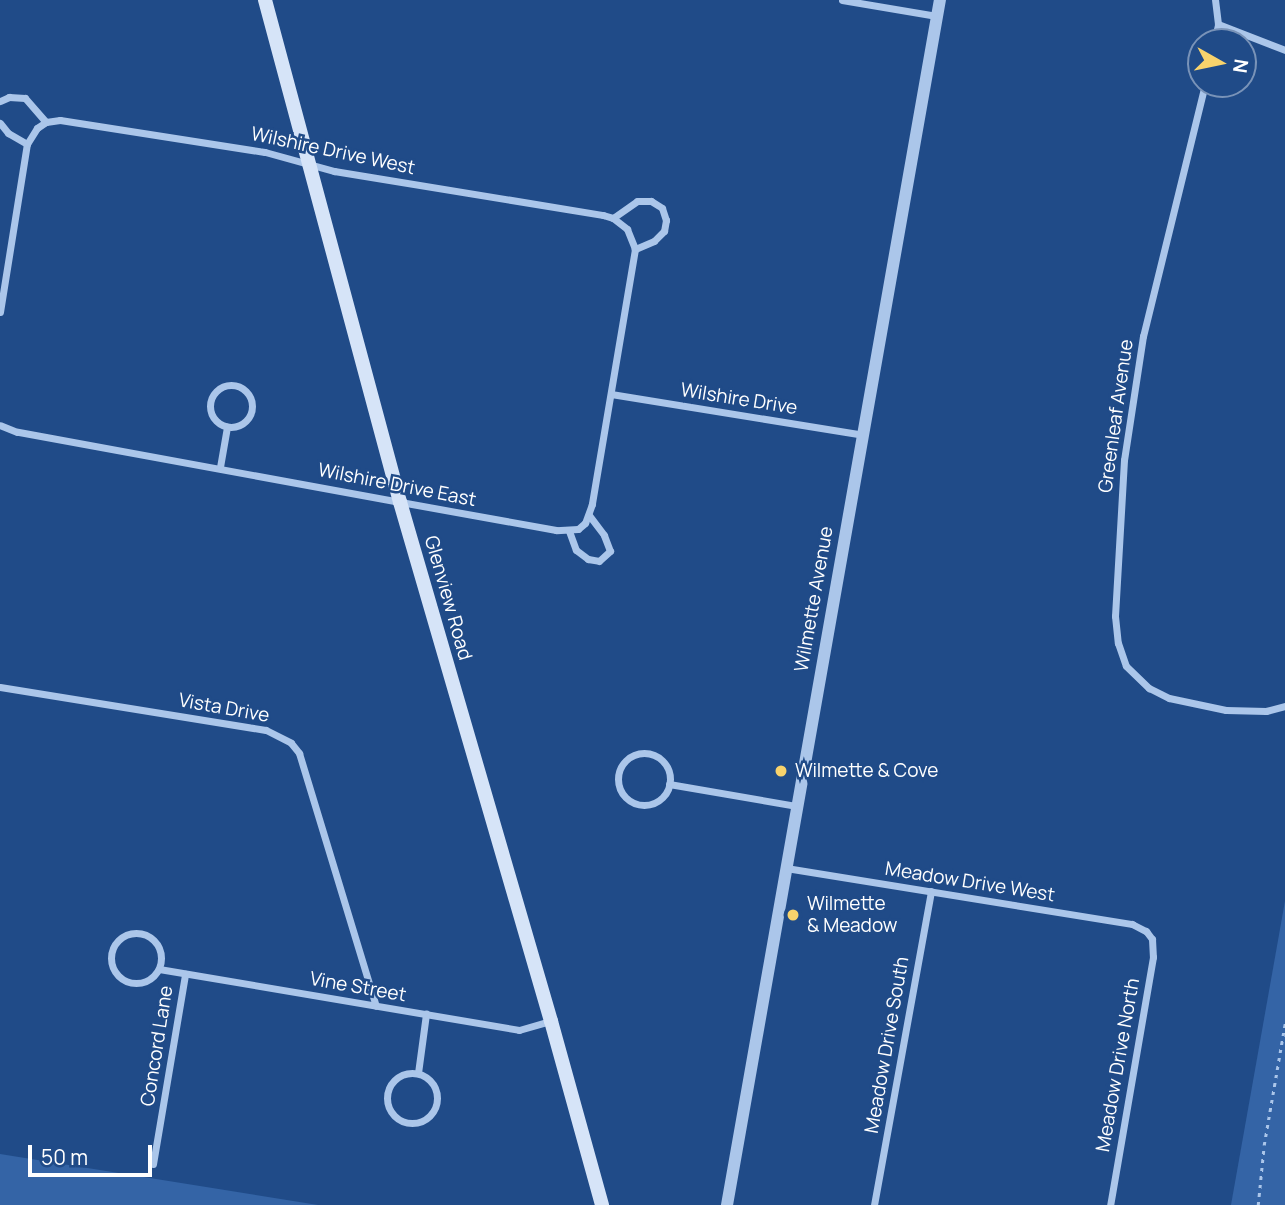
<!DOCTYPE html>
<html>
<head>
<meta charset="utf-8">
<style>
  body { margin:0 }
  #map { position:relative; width:1285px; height:1205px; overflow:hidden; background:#204b88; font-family:Manrope,sans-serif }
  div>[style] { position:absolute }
  .green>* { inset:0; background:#3464a6 }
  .path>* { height:2.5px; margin-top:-1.25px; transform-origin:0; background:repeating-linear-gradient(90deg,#abc6ea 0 3.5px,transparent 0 8.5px) }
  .minor>* { height:7px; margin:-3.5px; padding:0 3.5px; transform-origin:3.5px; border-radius:3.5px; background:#abc6ea }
  .minor>.ring { margin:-3.5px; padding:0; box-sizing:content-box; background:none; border:7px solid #abc6ea; border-radius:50% }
  .tertiary>* { height:12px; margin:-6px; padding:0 6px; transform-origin:6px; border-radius:6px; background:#abc6ea }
  .secondary>* { height:14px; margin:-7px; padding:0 7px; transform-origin:7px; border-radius:7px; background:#d6e4f8 }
  .dots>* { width:19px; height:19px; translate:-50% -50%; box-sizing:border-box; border:4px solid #204b88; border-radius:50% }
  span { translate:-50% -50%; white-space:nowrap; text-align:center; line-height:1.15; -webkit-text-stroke:5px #204b88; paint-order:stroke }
  .street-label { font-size:19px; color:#fff }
  .poi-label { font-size:19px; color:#fff }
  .left { translate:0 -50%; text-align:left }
  .north { position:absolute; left:1187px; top:28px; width:70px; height:70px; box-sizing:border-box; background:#204b88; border:2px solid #7993b8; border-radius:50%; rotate:99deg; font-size:19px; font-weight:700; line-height:28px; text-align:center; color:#fff }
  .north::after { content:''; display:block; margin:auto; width:24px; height:32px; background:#f8d36c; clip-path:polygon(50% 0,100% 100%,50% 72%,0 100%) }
  .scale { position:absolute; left:28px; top:1145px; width:124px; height:32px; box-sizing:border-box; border:4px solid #fff; border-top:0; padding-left:9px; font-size:21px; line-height:24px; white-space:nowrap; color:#fff; -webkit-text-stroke:5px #204b88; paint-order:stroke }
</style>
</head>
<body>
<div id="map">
  <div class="green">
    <i style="clip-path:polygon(1285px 901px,1285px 1205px,1231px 1205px)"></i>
    <i style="clip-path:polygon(0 1154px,318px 1205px,0 1205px)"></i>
  </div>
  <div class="path">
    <i style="left:1258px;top:1205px;width:60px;rotate:-84.3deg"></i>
    <i style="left:1264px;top:1145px;width:123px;rotate:-80.2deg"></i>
  </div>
  <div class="minor">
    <i style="left:842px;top:0;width:96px;rotate:9.6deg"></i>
    <i style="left:1218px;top:24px;width:72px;rotate:21.2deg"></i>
    <i style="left:1214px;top:42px;width:18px;rotate:-77deg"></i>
    <i style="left:1218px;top:24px;width:24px;rotate:-97deg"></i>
    <i style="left:1205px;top:84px;width:260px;rotate:103.8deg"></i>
    <i style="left:1143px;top:336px;width:125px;rotate:98.7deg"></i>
    <i style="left:1124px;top:460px;width:156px;rotate:93.3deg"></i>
    <i style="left:1115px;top:616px;width:27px;rotate:84deg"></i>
    <i style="left:1118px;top:643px;width:24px;rotate:71deg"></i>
    <i style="left:1126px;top:666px;width:32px;rotate:44deg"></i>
    <i style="left:1149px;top:688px;width:22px;rotate:27deg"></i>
    <i style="left:1169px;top:698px;width:58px;rotate:11.9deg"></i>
    <i style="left:1226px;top:710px;width:40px;rotate:1.4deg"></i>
    <i style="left:1266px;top:711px;width:20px;rotate:-15deg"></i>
    <i style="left:0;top:101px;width:10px;rotate:-24deg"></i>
    <i style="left:9px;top:97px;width:16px;rotate:4deg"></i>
    <i style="left:25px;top:98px;width:32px;rotate:49deg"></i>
    <i style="left:0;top:123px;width:13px;rotate:51deg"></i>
    <i style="left:8px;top:133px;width:22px;rotate:30deg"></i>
    <i style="left:613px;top:218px;width:29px;rotate:-35deg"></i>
    <i style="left:637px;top:201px;width:14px"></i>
    <i style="left:651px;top:201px;width:13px;rotate:32deg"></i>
    <i style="left:662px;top:208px;width:13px;rotate:72deg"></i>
    <i style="left:666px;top:220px;width:11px;rotate:100deg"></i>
    <i style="left:664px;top:231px;width:14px;rotate:135deg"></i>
    <i style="left:654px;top:241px;width:21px;rotate:157deg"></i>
    <i style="left:0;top:312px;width:170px;rotate:-80.9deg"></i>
    <i style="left:27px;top:144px;width:19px;rotate:-58deg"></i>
    <i style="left:37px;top:128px;width:11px;rotate:-34deg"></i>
    <i style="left:46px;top:122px;width:14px;rotate:-8deg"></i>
    <i style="left:60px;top:120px;width:207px;rotate:8.9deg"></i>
    <i style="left:265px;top:152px;width:72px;rotate:15.4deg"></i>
    <i style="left:334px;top:171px;width:273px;rotate:9.3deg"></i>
    <i style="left:603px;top:215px;width:10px;rotate:17deg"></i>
    <i style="left:613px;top:218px;width:18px;rotate:38deg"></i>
    <i style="left:627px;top:229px;width:22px;rotate:68deg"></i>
    <i style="left:635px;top:249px;width:259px;rotate:99.6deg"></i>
    <i style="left:592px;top:504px;width:20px;rotate:110deg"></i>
    <i style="left:585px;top:523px;width:9px;rotate:139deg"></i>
    <i style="left:578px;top:529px;width:22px;rotate:177deg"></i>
    <i style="left:556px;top:530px;width:158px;rotate:-169.8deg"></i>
    <i style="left:400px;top:502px;width:389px;rotate:-169.6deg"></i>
    <i style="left:17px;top:432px;width:18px;rotate:-158deg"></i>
    <i class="ring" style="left:210px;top:385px;width:35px;height:35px"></i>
    <i style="left:611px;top:394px;width:255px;rotate:9.2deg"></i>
    <i style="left:220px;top:467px;width:41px;rotate:-80.1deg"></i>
    <i style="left:569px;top:531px;width:20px;rotate:70deg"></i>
    <i style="left:576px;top:550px;width:15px;rotate:37deg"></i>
    <i style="left:588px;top:559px;width:11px;rotate:10deg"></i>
    <i style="left:599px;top:561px;width:15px;rotate:-42deg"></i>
    <i style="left:610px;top:551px;width:17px;rotate:-111deg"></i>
    <i style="left:604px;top:535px;width:25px;rotate:-127deg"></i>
    <i style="left:0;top:687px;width:269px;rotate:9.2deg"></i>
    <i style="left:266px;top:730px;width:28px;rotate:27deg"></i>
    <i style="left:291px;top:743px;width:13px;rotate:51deg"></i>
    <i style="left:299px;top:753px;width:264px;rotate:73.1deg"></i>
    <i class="ring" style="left:618px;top:753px;width:45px;height:45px"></i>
    <i style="left:669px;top:784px;width:130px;rotate:9.8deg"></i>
    <i style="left:786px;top:868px;width:351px;rotate:9.2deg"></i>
    <i style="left:1132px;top:924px;width:16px;rotate:27deg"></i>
    <i style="left:1146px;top:931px;width:10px;rotate:53deg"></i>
    <i style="left:1152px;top:939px;width:18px;rotate:87deg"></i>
    <i style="left:1153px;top:957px;width:252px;rotate:99.8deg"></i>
    <i class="ring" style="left:111px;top:933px;width:43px;height:43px"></i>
    <i style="left:159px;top:969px;width:365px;rotate:9.6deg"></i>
    <i style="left:519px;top:1030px;width:33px;rotate:-16deg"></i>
    <i style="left:418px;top:1073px;width:60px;rotate:-82.3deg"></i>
    <i class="ring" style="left:387px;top:1073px;width:43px;height:43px"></i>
    <i style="left:153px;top:1164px;width:193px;rotate:-80.4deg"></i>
    <i style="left:874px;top:1205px;width:319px;rotate:-79.7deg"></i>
  </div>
  <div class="tertiary">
    <i style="left:727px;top:1205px;width:1224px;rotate:-79.98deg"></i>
  </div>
  <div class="secondary">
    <i style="left:265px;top:0;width:520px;rotate:74.95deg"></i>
    <i style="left:400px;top:502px;width:541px;rotate:73.78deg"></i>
    <i style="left:551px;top:1021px;width:191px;rotate:74.5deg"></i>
  </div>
  <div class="dots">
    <i style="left:781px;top:771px;background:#f8d36c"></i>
    <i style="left:793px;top:915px;background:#f8d36c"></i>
  </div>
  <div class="street-label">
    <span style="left:333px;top:151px;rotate:12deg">Wilshire Drive West</span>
    <span style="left:739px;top:399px;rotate:9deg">Wilshire Drive</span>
    <span style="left:1116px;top:416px;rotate:-82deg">Greenleaf Avenue</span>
    <span style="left:397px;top:485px;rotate:11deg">Wilshire Drive East</span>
    <span style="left:448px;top:598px;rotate:74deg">Glenview Road</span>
    <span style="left:814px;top:599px;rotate:-80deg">Wilmette Avenue</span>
    <span style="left:224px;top:708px;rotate:10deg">Vista Drive</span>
    <span style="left:970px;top:882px;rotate:9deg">Meadow Drive West</span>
    <span style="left:358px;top:987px;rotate:10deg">Vine Street</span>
    <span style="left:887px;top:1045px;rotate:-80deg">Meadow Drive South</span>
    <span style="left:157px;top:1046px;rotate:-81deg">Concord Lane</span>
    <span style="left:1118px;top:1065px;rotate:-80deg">Meadow Drive North</span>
  </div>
  <div class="poi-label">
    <span class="left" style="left:795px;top:771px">Wilmette &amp; Cove</span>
    <span class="left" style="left:807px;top:915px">Wilmette<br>&amp; Meadow</span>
  </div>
  <div class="north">N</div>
  <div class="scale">50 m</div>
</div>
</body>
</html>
